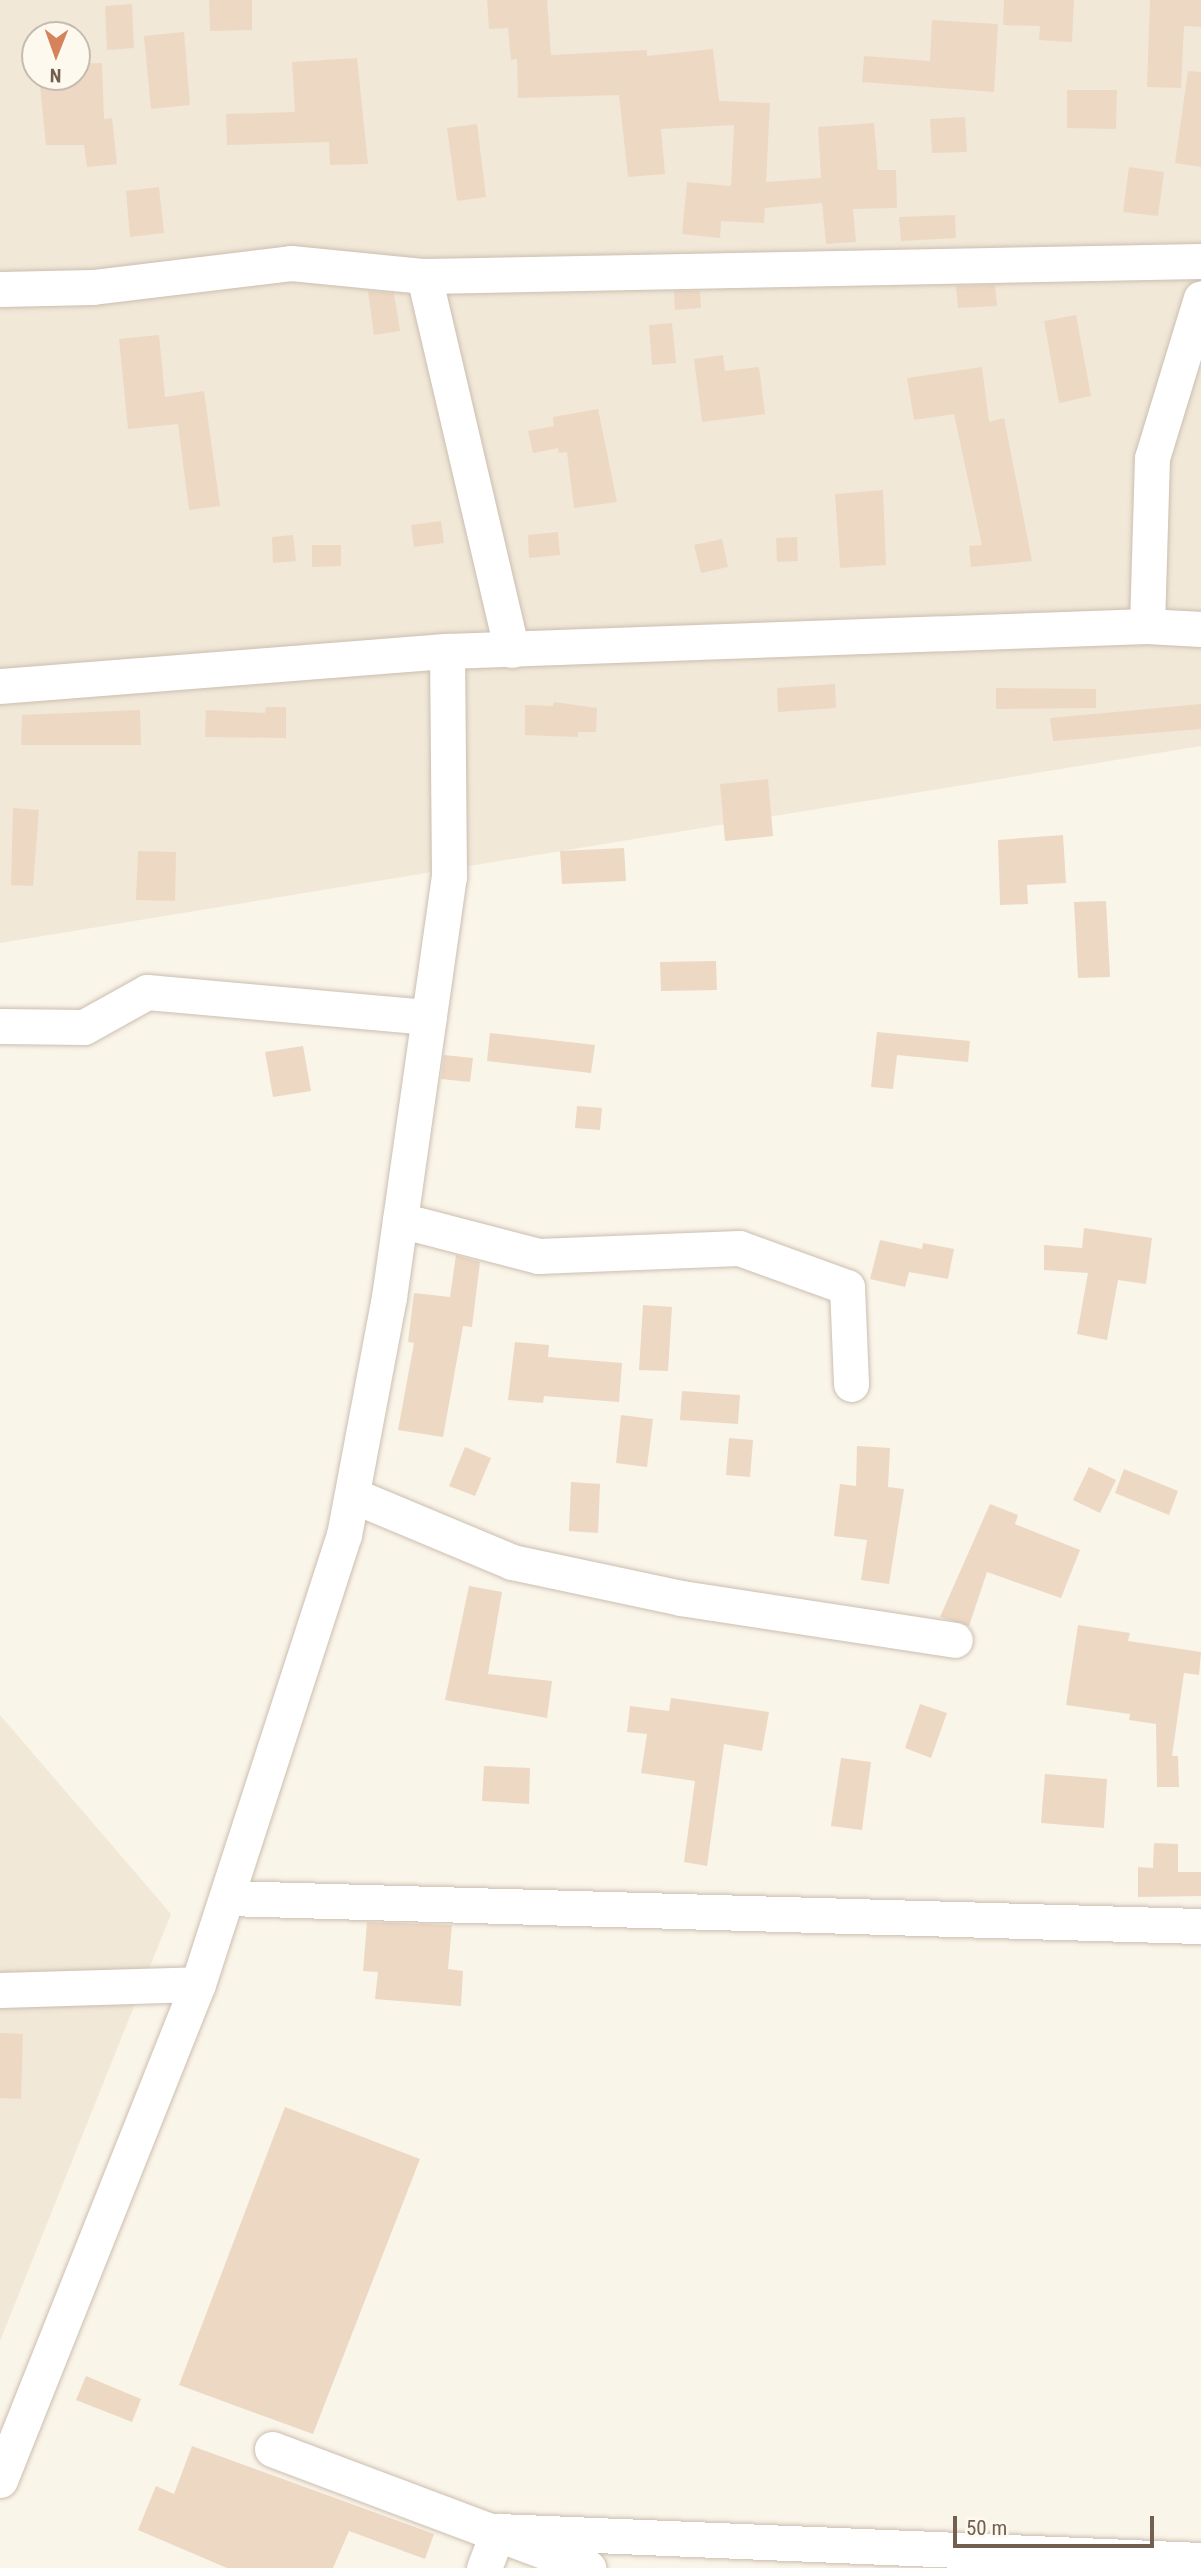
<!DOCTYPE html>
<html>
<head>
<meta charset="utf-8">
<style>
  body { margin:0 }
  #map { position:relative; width:1201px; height:2568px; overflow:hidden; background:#faf5e9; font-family:"Roboto Condensed",sans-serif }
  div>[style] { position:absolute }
  .residential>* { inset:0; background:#f1e8d8 }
  .building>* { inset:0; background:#edd8c4 }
  .roads { filter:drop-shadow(0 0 2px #cbbeb0) drop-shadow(0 0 2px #cbbeb0) }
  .minor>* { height:35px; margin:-17.5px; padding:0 17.5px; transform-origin:17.5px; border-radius:17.5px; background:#fff }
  span { translate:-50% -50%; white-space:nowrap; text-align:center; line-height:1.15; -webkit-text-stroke:7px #fdf9ef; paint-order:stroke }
  .north { position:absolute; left:21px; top:21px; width:70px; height:70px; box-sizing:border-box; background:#fdf9ef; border:2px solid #c5bbaf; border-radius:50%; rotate:181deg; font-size:19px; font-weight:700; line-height:28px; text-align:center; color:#725f4f }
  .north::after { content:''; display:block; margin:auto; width:24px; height:32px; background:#d6835c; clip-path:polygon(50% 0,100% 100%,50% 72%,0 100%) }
  .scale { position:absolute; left:953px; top:2516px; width:201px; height:32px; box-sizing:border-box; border:4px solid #725f4f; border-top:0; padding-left:9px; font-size:21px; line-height:24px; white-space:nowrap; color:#725f4f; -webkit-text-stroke:5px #fdf9ef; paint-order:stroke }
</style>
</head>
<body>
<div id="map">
  <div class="residential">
    <i style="clip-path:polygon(evenodd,0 0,1201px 0,1201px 746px,0 943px,0 0,35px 35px,77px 35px,77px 77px,35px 77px,35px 35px)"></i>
    <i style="clip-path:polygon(0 1715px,171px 1914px,0 2341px)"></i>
  </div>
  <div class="building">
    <i style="clip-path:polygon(209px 0,252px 0,252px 30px,210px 31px)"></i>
    <i style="clip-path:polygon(487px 0,547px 0,551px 55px,647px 50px,647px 56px,713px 49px,719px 101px,770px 103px,766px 182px,821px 178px,818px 127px,874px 123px,878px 170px,896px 170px,897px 208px,853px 209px,856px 242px,826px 244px,822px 203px,765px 208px,764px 223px,721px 221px,720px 238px,682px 234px,687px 182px,731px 186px,734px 125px,661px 129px,665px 174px,628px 177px,619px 95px,518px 98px,517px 59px,511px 60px,508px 28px,489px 29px)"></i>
    <i style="clip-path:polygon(1004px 0,1074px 0,1072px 42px,1039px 40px,1040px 26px,1003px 25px)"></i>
    <i style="clip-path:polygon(1150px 0,1201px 0,1201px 27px,1184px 26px,1181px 88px,1147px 87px)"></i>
    <i style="clip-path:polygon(132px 4px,134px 48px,107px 50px,105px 6px)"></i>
    <i style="clip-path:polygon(932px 20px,998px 24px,994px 92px,862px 82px,864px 56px,930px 61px)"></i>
    <i style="clip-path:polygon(184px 32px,190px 105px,151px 109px,144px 36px)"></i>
    <i style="clip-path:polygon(357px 58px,368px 164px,330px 165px,329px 142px,227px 145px,226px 114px,295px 112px,292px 62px)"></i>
    <i style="clip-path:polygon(102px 63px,104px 119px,112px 118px,117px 164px,87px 167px,84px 145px,46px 145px,40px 86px,73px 86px,77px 64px)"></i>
    <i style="clip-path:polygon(1188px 71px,1201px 72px,1201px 167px,1175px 163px)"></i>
    <i style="clip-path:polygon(1067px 90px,1117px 90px,1116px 129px,1067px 128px)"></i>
    <i style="clip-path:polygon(965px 117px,967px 152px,932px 153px,930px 119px)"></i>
    <i style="clip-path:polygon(477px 124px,486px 197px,457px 201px,447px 128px)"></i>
    <i style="clip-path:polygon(1129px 167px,1164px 172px,1158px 216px,1123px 212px)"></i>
    <i style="clip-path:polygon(159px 187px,164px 233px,130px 237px,126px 191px)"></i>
    <i style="clip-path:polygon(955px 215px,956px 238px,901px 241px,899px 217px)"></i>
    <i style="clip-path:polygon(995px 285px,997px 306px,958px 308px,956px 286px)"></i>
    <i style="clip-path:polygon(368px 291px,394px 293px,400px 331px,374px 335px)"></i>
    <i style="clip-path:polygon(674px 291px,700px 291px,701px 308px,675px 310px)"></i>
    <i style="clip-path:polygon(1076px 315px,1091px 396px,1059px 403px,1044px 321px)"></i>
    <i style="clip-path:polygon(672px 323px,676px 363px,652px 365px,649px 325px)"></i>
    <i style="clip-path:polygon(159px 335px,165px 397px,204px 391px,220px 506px,189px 510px,178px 424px,128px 429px,119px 339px)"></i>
    <i style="clip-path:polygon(723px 355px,725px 371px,759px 367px,765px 414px,702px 422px,694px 359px)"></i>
    <i style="clip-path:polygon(982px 367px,989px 422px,1004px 418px,1032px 561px,971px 567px,969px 546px,982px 545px,954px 414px,914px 420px,907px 378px)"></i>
    <i style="clip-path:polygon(598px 409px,617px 502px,574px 508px,567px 452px,559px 453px,558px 448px,533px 453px,528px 431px,554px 426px,553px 417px)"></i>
    <i style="clip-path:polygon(883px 490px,886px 565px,840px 568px,835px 494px)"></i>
    <i style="clip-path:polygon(441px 521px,444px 543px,414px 547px,411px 525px)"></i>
    <i style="clip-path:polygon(558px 532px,560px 555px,529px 558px,528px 535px)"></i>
    <i style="clip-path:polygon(293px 535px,296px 561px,273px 563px,272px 537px)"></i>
    <i style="clip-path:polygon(797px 537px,798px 561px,777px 562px,776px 538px)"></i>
    <i style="clip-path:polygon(722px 539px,728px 567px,701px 573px,694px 545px)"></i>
    <i style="clip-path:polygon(312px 545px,341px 545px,341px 566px,312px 567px)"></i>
    <i style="clip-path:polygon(835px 684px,836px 708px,778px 712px,777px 688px)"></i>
    <i style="clip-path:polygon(996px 688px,1096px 689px,1096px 708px,996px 709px)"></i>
    <i style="clip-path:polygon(554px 702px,597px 708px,596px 732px,578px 732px,578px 737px,525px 735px,525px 705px,553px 706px)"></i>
    <i style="clip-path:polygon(1201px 704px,1201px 729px,1053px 741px,1050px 718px)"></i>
    <i style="clip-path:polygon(266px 707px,286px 707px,286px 738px,205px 737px,206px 710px,265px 713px)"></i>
    <i style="clip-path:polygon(140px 710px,141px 745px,21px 745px,22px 715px)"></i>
    <i style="clip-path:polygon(768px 779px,773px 836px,725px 841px,720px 784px)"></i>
    <i style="clip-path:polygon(13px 808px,39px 810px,33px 886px,11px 885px)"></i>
    <i style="clip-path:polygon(1063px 835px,1066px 883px,1027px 885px,1028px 904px,1000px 905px,998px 840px)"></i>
    <i style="clip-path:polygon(624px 848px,626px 881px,562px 884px,560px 851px)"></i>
    <i style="clip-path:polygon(138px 851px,176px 852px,175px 901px,136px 900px)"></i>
    <i style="clip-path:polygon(1106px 901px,1110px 977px,1078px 978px,1074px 902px)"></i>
    <i style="clip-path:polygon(716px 961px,717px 990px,661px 991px,660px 962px)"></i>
    <i style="clip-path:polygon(877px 1032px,970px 1041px,968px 1062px,897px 1055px,893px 1089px,871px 1087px)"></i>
    <i style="clip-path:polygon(490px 1033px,595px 1045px,591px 1073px,487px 1061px)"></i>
    <i style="clip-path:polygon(303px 1046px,311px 1091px,273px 1097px,265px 1052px)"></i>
    <i style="clip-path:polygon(444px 1055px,473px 1058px,470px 1082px,441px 1079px)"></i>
    <i style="clip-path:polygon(577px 1106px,602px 1108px,600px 1130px,575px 1128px)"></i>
    <i style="clip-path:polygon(1084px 1228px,1152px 1238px,1146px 1284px,1118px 1280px,1107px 1340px,1077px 1334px,1088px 1273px,1044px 1270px,1044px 1245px,1082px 1248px)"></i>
    <i style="clip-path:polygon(880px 1240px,922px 1249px,923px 1243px,954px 1249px,948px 1279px,909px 1272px,905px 1287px,870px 1279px)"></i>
    <i style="clip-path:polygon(456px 1255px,480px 1262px,472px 1327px,463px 1326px,443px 1437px,398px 1430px,414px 1343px,408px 1342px,414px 1293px,450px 1297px)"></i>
    <i style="clip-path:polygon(643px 1305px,672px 1307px,668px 1371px,639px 1370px)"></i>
    <i style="clip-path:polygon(515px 1342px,549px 1345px,548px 1357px,622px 1363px,619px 1402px,544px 1396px,543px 1403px,508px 1400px)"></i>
    <i style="clip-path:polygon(682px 1391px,740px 1395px,738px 1424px,680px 1420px)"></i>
    <i style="clip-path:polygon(621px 1415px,653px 1419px,647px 1467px,616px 1463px)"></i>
    <i style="clip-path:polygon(729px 1438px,753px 1440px,750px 1477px,726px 1475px)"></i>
    <i style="clip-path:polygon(857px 1446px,890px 1448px,888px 1487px,904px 1489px,889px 1584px,861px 1580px,867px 1540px,834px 1536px,840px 1484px,856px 1486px)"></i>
    <i style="clip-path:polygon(465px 1447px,491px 1458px,475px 1496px,449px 1486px)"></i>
    <i style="clip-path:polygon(1089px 1467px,1116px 1480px,1100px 1513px,1073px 1500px)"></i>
    <i style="clip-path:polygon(1124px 1469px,1178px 1491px,1169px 1515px,1115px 1493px)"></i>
    <i style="clip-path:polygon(571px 1482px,600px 1484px,598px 1533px,569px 1531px)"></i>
    <i style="clip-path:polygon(990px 1504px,1018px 1515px,1015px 1524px,1080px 1550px,1061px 1598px,987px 1572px,969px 1626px,940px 1617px)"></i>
    <i style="clip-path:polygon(469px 1586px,502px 1592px,488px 1674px,552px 1681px,547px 1718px,445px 1700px)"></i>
    <i style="clip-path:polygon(1078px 1625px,1130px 1633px,1128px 1641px,1201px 1652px,1199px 1675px,1184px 1673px,1172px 1756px,1178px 1756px,1179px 1787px,1157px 1787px,1156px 1724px,1129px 1720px,1130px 1714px,1066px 1705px)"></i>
    <i style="clip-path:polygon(671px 1698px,769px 1712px,762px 1751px,724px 1744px,707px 1866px,684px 1862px,695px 1781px,641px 1773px,647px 1734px,627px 1732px,630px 1706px,669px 1711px)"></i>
    <i style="clip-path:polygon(920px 1704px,947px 1713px,931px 1758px,905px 1748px)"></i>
    <i style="clip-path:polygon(841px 1758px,871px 1762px,862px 1830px,831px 1826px)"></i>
    <i style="clip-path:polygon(484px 1766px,530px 1768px,529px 1804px,482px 1801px)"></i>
    <i style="clip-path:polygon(1045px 1774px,1107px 1779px,1104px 1828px,1041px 1823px)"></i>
    <i style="clip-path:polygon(1154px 1843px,1178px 1844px,1178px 1872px,1201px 1872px,1201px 1896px,1138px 1897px,1138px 1867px,1153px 1868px)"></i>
    <i style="clip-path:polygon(367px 1922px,452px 1925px,448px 1969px,463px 1971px,461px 2006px,375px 1999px,378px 1972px,363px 1971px)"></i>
    <i style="clip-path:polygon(0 2033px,23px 2034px,21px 2099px,0 2098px)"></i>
    <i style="clip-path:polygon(285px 2107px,420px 2159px,313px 2434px,179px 2385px)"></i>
    <i style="clip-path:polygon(86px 2376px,141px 2399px,132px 2422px,76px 2400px)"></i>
    <i style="clip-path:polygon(192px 2446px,434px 2534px,425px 2559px,349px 2531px,333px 2568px,227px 2568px,138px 2530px,156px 2486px,174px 2494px)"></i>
  </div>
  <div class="roads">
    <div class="minor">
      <i style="left:424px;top:276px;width:384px;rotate:76.8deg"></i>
      <i style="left:0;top:289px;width:93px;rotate:-1.2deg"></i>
      <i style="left:93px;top:287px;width:199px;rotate:-6.9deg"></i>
      <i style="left:291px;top:263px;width:134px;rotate:5.6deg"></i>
      <i style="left:424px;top:276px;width:777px;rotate:-1.11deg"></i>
      <i style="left:1147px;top:626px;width:168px;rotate:-88.3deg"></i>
      <i style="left:1152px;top:458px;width:167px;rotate:-73deg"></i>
      <i style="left:0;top:686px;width:448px;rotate:-4.5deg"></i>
      <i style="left:447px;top:651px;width:700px;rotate:-2.05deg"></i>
      <i style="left:1147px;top:626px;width:54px;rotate:3.2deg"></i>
      <i style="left:0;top:1026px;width:84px;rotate:0.7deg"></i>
      <i style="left:84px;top:1027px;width:72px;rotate:-29.1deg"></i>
      <i style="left:147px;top:992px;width:283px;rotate:5.1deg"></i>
      <i style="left:400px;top:1220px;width:143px;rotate:14.6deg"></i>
      <i style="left:538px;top:1256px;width:201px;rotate:-2.3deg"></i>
      <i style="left:739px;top:1248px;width:115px;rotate:19.9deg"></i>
      <i style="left:847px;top:1287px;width:97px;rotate:87.6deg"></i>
      <i style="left:352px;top:1495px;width:173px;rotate:22.7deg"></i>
      <i style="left:512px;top:1562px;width:173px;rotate:12deg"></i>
      <i style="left:681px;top:1598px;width:277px;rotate:8.7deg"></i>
      <i style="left:227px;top:1898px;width:974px;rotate:1.65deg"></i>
      <i style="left:0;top:1990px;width:198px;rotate:-1.7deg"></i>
      <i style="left:272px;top:2449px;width:338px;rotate:20.6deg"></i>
      <i style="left:0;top:2480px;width:534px;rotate:-68.24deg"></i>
      <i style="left:198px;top:1984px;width:472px;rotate:-72deg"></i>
      <i style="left:344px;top:1535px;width:242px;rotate:-79.3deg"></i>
      <i style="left:389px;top:1297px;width:424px;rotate:-81.9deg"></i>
      <i style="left:449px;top:877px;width:226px;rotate:-90.5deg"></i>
      <i style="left:484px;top:2568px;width:40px;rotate:-69deg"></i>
      <i style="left:498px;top:2531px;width:704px;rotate:2.36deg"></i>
    </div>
  </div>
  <div class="north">N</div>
  <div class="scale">50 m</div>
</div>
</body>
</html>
